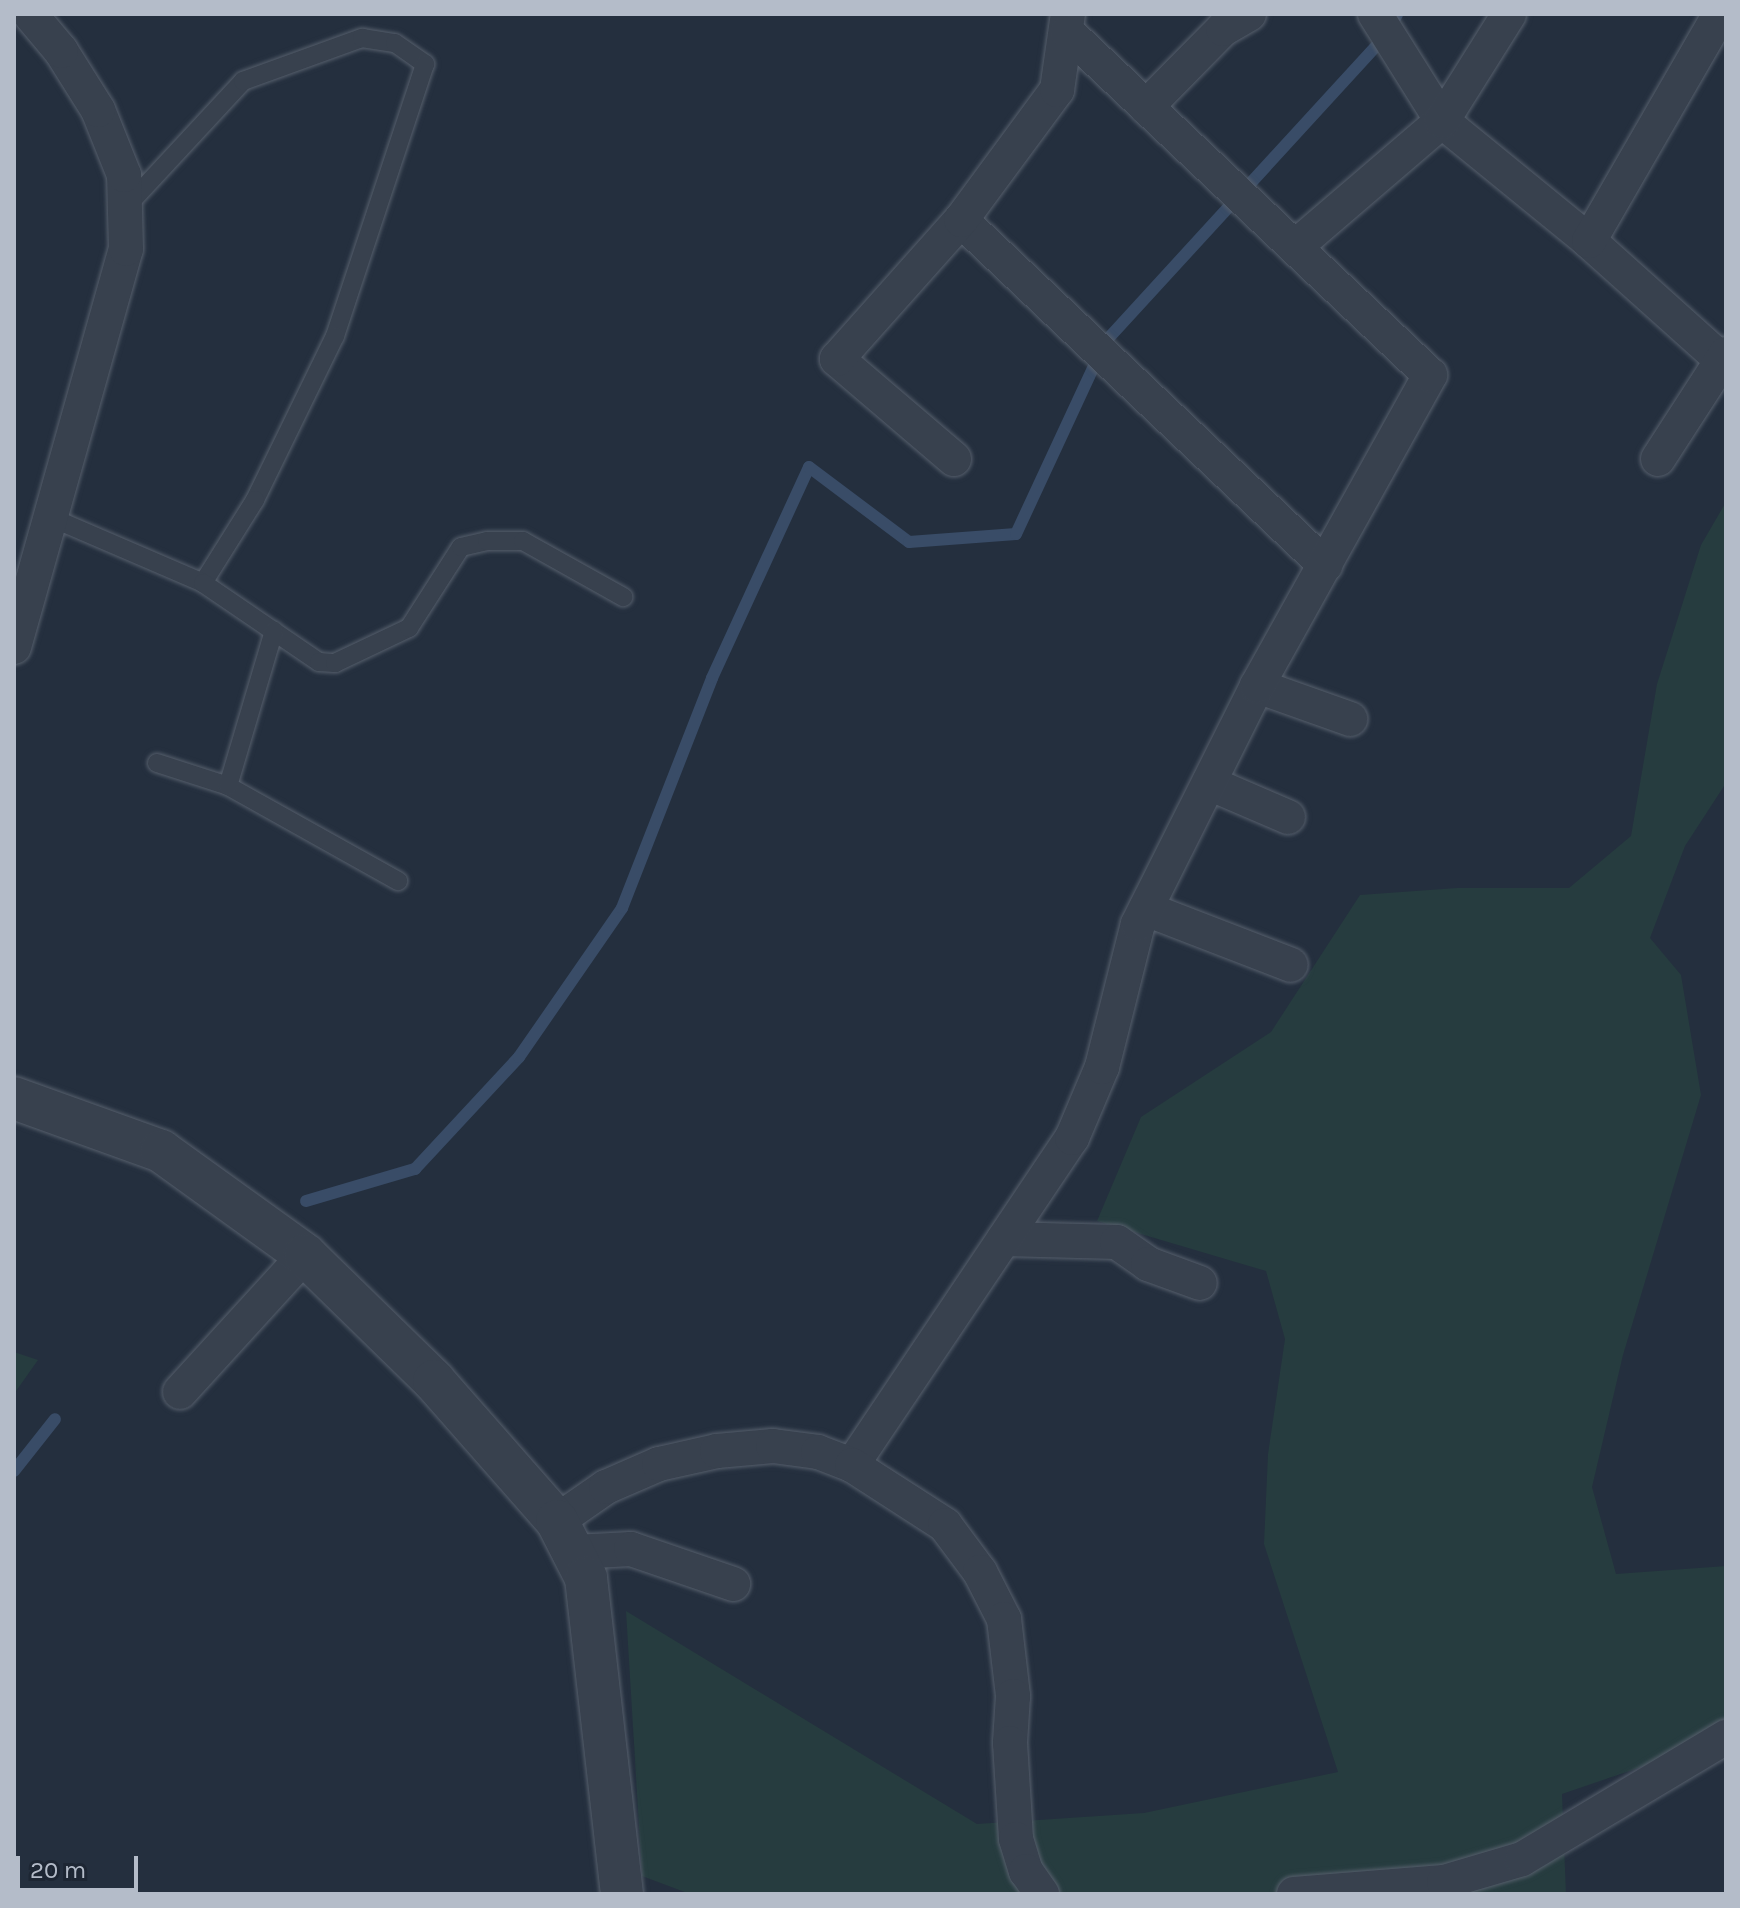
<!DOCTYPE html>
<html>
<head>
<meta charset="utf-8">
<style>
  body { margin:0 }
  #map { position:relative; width:1740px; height:1908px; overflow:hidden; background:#242f3e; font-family:Karla,sans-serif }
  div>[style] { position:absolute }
  .green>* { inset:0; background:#263c3f }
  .stream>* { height:12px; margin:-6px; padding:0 6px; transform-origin:6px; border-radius:6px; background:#394c67 }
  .roads { filter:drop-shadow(0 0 2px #565f6c) drop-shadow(0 0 2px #565f6c) }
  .service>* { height:18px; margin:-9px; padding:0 9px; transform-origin:9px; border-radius:9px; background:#38414e }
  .minor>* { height:34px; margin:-17px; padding:0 17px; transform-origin:17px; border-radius:17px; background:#38414e }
  .tertiary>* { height:42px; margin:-21px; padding:0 21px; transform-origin:21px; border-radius:21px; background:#38414e }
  span { translate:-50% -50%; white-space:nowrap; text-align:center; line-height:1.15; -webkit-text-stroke:6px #1d2633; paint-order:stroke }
  .frame { position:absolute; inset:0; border:16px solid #b4bcc9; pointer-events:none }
  .scale { position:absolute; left:16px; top:1856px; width:122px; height:36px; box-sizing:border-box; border:4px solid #b4bcc9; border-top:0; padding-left:10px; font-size:24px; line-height:28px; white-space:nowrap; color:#b4bcc9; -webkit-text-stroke:6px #1d2633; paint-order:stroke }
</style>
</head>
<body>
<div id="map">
  <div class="green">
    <i style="clip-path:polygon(1726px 502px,1726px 783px,1685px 846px,1650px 938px,1681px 975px,1701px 1095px,1623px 1355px,1592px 1487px,1616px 1574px,1726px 1566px,1726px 1738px,1562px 1794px,1566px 1894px,690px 1894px,642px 1876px,626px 1611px,977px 1824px,1144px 1813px,1338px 1772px,1264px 1544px,1268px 1454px,1285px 1339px,1266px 1271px,1097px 1221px,1141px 1117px,1271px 1032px,1360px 895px,1457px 888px,1569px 888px,1631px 836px,1657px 684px,1701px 545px)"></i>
    <i style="clip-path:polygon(14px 1352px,38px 1360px,14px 1394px)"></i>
  </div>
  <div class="stream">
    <i style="left:306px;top:1201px;width:114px;rotate:-16.4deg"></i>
    <i style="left:415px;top:1169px;width:153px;rotate:-47.1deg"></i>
    <i style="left:519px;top:1057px;width:181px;rotate:-55.3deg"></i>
    <i style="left:622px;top:908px;width:247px;rotate:-68.6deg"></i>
    <i style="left:712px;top:678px;width:232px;rotate:-65.3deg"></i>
    <i style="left:809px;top:467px;width:125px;rotate:36.9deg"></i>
    <i style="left:909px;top:542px;width:107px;rotate:-4.3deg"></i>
    <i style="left:1016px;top:534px;width:212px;rotate:-65.1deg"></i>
    <i style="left:1105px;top:342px;width:416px;rotate:-47.5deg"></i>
    <i style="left:1386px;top:35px;width:24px;rotate:-62deg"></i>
    <i style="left:14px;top:1471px;width:66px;rotate:-51.7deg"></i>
  </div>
  <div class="roads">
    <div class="service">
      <i style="left:126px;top:207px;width:172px;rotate:-47.1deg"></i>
      <i style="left:243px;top:81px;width:127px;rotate:-19.9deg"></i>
      <i style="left:362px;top:38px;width:33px;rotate:9deg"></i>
      <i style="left:395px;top:43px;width:37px;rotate:35deg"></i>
      <i style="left:425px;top:64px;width:287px;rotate:108.3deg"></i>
      <i style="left:335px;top:336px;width:182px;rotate:116deg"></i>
      <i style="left:255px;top:500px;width:98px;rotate:122.1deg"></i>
      <i style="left:50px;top:517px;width:167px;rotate:23.3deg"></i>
      <i style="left:203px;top:583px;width:140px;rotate:34.3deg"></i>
      <i style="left:319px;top:662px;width:16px;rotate:4deg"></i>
      <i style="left:335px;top:663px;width:82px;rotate:-25.3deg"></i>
      <i style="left:409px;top:628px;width:96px;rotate:-57.3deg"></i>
      <i style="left:461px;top:547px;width:27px;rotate:-13deg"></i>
      <i style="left:487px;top:541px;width:36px"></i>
      <i style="left:523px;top:541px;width:115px;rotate:29.2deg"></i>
      <i style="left:157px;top:763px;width:75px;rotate:17.9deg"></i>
      <i style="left:228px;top:786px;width:195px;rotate:29.2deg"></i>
      <i style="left:228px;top:786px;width:162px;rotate:-73.5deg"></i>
    </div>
    <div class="minor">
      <i style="left:1375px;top:14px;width:126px;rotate:57.9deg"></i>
      <i style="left:1442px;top:121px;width:190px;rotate:39.2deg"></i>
      <i style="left:1589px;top:241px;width:184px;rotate:41.9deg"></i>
      <i style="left:1146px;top:107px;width:110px;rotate:-45.4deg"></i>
      <i style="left:1223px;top:29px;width:30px;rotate:-30deg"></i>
      <i style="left:961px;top:220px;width:502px;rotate:43.46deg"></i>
      <i style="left:1589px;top:241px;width:262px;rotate:-60deg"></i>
      <i style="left:1295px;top:247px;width:194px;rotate:-40.6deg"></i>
      <i style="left:1442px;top:121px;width:126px;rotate:-57.9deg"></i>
      <i style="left:954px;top:459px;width:154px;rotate:-139.5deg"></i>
      <i style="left:837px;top:359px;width:186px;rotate:-48.3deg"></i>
      <i style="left:961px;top:220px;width:162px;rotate:-53.6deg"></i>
      <i style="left:1057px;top:90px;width:77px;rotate:-81.8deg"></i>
      <i style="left:1658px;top:459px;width:125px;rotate:-57.1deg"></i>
      <i style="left:14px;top:647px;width:413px;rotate:-74.3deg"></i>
      <i style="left:126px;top:249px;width:74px;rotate:-91.5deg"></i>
      <i style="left:124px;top:175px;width:70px;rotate:-111.8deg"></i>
      <i style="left:98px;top:110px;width:70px;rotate:-122.1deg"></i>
      <i style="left:61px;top:51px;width:48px;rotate:-130deg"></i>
      <i style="left:1257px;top:686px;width:99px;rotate:19.5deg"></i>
      <i style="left:1209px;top:783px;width:86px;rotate:23.3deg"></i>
      <i style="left:1146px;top:909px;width:155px;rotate:21.1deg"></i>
      <i style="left:1004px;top:1239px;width:113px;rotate:1.5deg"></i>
      <i style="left:1117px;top:1242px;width:38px;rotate:35deg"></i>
      <i style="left:1148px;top:1264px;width:55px;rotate:20.1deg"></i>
      <i style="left:180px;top:1392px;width:185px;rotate:-47.6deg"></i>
      <i style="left:852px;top:1465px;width:394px;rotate:-56.1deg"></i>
      <i style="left:1072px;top:1138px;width:77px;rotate:-67.1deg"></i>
      <i style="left:1102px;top:1067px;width:147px;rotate:-75.9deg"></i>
      <i style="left:1138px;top:924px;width:266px;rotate:-63.4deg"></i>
      <i style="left:1257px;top:686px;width:356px;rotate:-60.9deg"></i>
      <i style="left:1430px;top:375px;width:499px;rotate:-136.6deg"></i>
      <i style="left:557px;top:1521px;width:60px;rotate:-34.8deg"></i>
      <i style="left:606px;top:1487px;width:58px;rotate:-23.5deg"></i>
      <i style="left:659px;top:1464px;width:59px;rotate:-12.6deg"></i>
      <i style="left:717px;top:1451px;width:56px;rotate:-5.1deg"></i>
      <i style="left:773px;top:1446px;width:45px;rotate:7.6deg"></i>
      <i style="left:818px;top:1452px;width:36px;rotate:21deg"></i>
      <i style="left:852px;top:1465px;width:111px;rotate:32.8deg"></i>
      <i style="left:945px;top:1525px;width:59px;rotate:53.3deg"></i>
      <i style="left:980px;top:1572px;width:53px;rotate:62.9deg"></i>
      <i style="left:1004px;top:1619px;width:78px;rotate:83.3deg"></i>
      <i style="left:1013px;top:1696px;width:47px;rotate:93.7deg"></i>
      <i style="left:1010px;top:1743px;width:96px;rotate:86.4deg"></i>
      <i style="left:1016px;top:1839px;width:34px;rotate:73deg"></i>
      <i style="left:1026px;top:1871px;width:28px;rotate:55deg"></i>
      <i style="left:575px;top:1552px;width:56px;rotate:-3.1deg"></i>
      <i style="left:631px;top:1549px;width:108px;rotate:18.9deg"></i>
      <i style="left:1294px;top:1894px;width:150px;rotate:-4.6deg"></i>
      <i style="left:1444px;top:1882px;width:81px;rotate:-16.4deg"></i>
      <i style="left:1522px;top:1859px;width:238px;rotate:-30.9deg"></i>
    </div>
    <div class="tertiary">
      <i style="left:14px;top:1098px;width:156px;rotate:19.8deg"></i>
      <i style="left:161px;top:1151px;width:178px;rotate:35.8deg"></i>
      <i style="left:305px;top:1255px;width:180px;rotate:44.3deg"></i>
      <i style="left:434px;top:1381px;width:186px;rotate:48.7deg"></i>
      <i style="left:557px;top:1521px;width:64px;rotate:63deg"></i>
      <i style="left:586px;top:1578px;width:318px;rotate:83.5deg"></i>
    </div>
  </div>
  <div class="frame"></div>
  <div class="scale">20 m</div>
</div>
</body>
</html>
